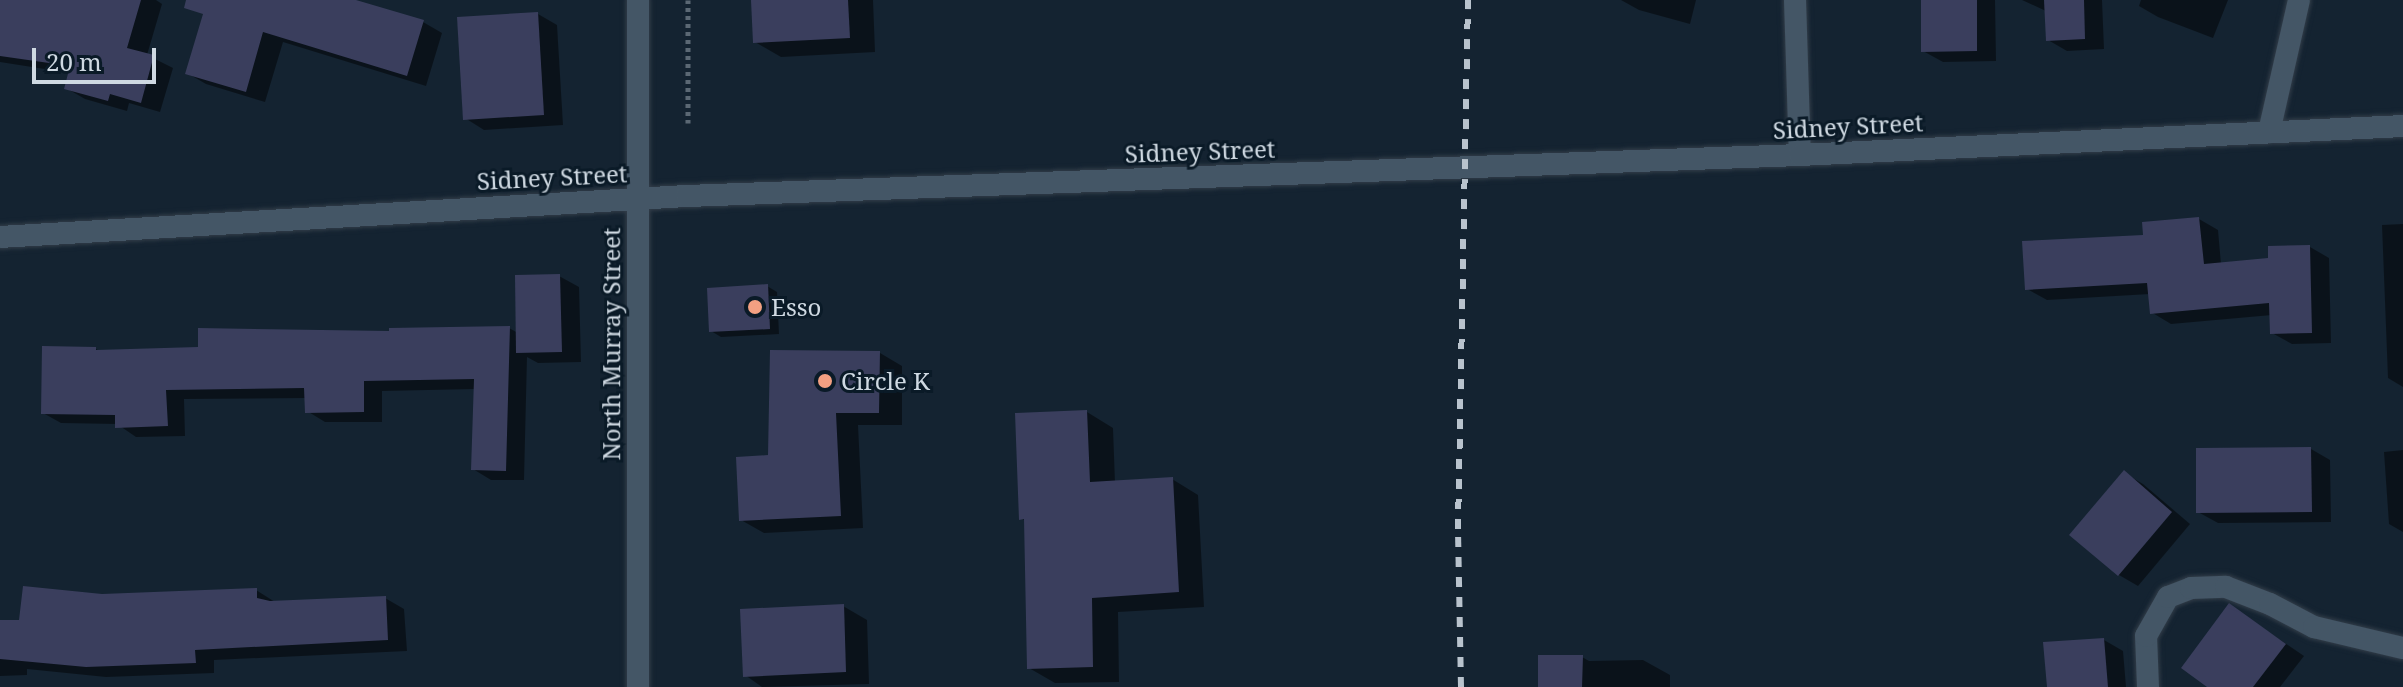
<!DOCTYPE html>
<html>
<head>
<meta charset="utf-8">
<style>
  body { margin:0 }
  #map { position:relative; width:2403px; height:687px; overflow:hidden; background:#142331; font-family:"Noto Serif",serif }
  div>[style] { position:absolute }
  .shadow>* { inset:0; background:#0007 }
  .building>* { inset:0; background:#3a3e5d }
  .path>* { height:5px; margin-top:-2.5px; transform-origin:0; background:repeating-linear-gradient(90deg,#5b6874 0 4px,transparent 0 8px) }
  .roads { filter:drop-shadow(0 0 2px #323d49) drop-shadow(0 0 2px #323d49) }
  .service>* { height:22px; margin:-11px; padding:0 11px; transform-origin:11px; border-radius:11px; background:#445666 }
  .minor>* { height:22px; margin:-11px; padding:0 11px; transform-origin:11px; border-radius:11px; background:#445666 }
  .tertiary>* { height:22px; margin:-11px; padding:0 11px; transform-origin:11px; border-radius:11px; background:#445666 }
  .secondary>* { height:22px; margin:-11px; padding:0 11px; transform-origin:11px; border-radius:11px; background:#445666 }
  .rail>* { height:6px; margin-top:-3px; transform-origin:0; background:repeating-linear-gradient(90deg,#b9c3cd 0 10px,transparent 0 20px) }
  .dots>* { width:22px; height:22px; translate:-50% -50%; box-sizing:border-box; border:4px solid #0a1a27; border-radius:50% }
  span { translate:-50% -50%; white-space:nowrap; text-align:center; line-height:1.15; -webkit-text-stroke:6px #0a1a27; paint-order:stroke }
  .street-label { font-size:24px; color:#cfd9e2 }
  .poi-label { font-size:24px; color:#cfd9e2 }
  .left { translate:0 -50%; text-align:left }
  .scale { position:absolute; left:32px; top:48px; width:124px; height:36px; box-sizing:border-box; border:4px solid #cfd9e2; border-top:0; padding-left:10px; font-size:24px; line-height:28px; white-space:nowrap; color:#cfd9e2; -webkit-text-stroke:6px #0a1a27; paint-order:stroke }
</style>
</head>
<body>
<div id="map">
  <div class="shadow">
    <i style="clip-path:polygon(0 0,156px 0,162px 4px,147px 55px,173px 68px,160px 112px,129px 103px,127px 111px,85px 99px,66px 88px,70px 73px,0 62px)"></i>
    <i style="clip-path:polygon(209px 0,349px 0,423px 22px,442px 33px,426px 86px,283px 42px,265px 102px,206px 84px,187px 73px)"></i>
    <i style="clip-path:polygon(753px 0,873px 0,875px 52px,781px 57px,755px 42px)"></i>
    <i style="clip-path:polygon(1621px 0,1696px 0,1690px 24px,1639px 10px)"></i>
    <i style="clip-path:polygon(1923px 0,1995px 0,1996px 61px,1943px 62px,1923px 51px)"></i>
    <i style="clip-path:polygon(2102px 0,2104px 49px,2067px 51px,2048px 40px,2046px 11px,2022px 0)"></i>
    <i style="clip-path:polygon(2141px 0,2228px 0,2213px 38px,2158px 17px,2139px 6px)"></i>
    <i style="clip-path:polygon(538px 14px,557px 25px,563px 125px,484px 130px,465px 118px)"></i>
    <i style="clip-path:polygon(2199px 219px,2218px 230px,2221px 264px,2270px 260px,2310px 247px,2329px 258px,2331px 343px,2292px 344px,2272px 333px,2272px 315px,2171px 324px,2151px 312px,2150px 294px,2047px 300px,2027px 289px,2145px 237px)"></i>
    <i style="clip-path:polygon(2403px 224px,2403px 387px,2388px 378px,2382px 225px)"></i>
    <i style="clip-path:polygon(559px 276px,579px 287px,581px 362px,538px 363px,527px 357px,524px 480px,491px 480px,473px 469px,475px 389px,382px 391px,382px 422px,325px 422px,307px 411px,306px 398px,184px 399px,185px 436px,136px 437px,117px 424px,61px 423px,43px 413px,96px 349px,101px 352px,200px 349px,391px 333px,509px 328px,518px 333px)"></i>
    <i style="clip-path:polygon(767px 286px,777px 292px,779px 334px,721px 337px,711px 331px)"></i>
    <i style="clip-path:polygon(880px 353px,902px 366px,902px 425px,858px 425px,863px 528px,764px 533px,741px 520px,770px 457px)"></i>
    <i style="clip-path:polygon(1087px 412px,1113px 428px,1115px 483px,1172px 479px,1198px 495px,1204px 607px,1118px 612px,1119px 682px,1055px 683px,1029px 668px,1026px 521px,1021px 518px)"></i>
    <i style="clip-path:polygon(2311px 449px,2330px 460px,2331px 522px,2218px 523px,2198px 512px)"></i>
    <i style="clip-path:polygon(2403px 450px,2403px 532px,2389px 524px,2384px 452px)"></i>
    <i style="clip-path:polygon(2124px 473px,2143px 484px,2190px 524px,2138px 586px,2119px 575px)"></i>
    <i style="clip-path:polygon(256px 590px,275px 602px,385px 598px,404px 609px,407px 651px,214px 660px,214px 673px,106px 677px,27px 669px,27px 675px,0 676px,0 622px,21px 622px,101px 596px)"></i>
    <i style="clip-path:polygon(843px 606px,867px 620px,869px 684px,762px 687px,745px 675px)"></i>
    <i style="clip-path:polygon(2230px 606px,2304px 656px,2280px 687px,2210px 687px)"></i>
    <i style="clip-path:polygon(2104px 640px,2123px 651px,2126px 687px,2049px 687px)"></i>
    <i style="clip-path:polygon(1582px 657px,1589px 661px,1643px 660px,1670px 675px,1670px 687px,1540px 687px)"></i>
  </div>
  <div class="building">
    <i style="clip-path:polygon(0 0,141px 0,127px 48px,154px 55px,141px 103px,110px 94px,108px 101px,64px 89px,70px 66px,0 56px)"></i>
    <i style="clip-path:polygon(186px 0,356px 0,424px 20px,407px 76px,263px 32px,246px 92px,185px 74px,203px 14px,184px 8px)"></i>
    <i style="clip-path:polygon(751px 0,848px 0,850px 38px,753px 43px)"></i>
    <i style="clip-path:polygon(1921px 0,1977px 0,1977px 51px,1921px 52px)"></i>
    <i style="clip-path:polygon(2044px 0,2084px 0,2085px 39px,2046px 41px)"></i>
    <i style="clip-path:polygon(538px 12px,544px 115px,463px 120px,457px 17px)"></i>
    <i style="clip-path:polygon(2199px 217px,2204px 264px,2268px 258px,2268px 246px,2310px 245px,2312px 333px,2270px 334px,2269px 303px,2150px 314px,2147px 283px,2025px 290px,2022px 241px,2143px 235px,2142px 222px)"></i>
    <i style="clip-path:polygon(560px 274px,562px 352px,516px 353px,515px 275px)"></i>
    <i style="clip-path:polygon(768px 284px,770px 329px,709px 332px,707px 288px)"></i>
    <i style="clip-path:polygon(510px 326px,506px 471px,471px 470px,474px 379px,364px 381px,364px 412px,305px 413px,304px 388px,166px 390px,168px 426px,115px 428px,115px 415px,41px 414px,42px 346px,96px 347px,96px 350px,198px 347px,198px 328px,389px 331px,389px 328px)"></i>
    <i style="clip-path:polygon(770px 350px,880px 351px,879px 413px,836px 413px,841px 516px,739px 521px,736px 457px,768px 455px)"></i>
    <i style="clip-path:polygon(1087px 410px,1090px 482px,1173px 477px,1179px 592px,1092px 598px,1093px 667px,1027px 669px,1024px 519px,1019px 520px,1015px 413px)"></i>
    <i style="clip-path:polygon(2311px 447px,2312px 512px,2196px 513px,2196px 448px)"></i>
    <i style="clip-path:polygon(2124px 470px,2172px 512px,2118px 576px,2069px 535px)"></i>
    <i style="clip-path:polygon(23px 586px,102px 594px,257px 588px,257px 598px,270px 601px,386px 596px,388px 640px,195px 650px,196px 663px,86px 667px,0 659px,0 620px,19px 620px)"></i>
    <i style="clip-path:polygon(2229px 603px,2286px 644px,2253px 687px,2207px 687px,2181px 668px)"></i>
    <i style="clip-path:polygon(844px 604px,846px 672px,743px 677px,740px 609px)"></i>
    <i style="clip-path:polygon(2104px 638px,2108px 687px,2047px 687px,2043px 642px)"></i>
    <i style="clip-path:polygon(1538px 655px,1583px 655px,1582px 687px,1538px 687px)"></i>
  </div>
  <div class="path">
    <i style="left:688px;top:0;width:123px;rotate:90deg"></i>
  </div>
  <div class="roads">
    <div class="service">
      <i style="left:2148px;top:687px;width:51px;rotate:-92.2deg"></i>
      <i style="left:2146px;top:636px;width:45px;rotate:-60.6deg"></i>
      <i style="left:2168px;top:597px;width:25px;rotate:-21deg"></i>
      <i style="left:2191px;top:588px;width:35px;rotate:-2deg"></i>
      <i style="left:2226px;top:587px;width:47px;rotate:21.1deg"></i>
      <i style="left:2270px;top:604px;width:50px;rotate:27.6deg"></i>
      <i style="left:2314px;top:627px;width:91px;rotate:13.3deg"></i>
    </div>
    <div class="minor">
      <i style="left:2269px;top:132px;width:135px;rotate:-77.2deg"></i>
    </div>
    <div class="tertiary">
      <i style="left:1795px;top:0;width:155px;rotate:88.2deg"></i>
      <i style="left:638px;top:687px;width:687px;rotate:-90deg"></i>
    </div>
    <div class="secondary">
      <i style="left:0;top:237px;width:688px;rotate:-3.42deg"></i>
      <i style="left:687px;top:196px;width:1114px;rotate:-2.11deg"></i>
      <i style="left:1800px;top:155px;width:604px;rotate:-2.75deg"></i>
    </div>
  </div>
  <div class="rail">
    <i style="left:1461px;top:687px;width:158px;rotate:-91.1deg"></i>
    <i style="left:1458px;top:529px;width:529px;rotate:-88.92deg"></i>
  </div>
  <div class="dots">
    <i style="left:755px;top:307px;background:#f3a082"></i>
    <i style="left:825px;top:381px;background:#f3a082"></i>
  </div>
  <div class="street-label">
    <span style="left:1848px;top:126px;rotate:-3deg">Sidney Street</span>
    <span style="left:1200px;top:151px;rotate:-2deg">Sidney Street</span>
    <span style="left:552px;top:177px;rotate:-3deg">Sidney Street</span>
    <span style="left:611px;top:344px;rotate:-90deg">North Murray Street</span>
  </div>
  <div class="poi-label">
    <span class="left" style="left:771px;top:307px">Esso</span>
    <span class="left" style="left:841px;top:381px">Circle K</span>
  </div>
  <div class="scale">20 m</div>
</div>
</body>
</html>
